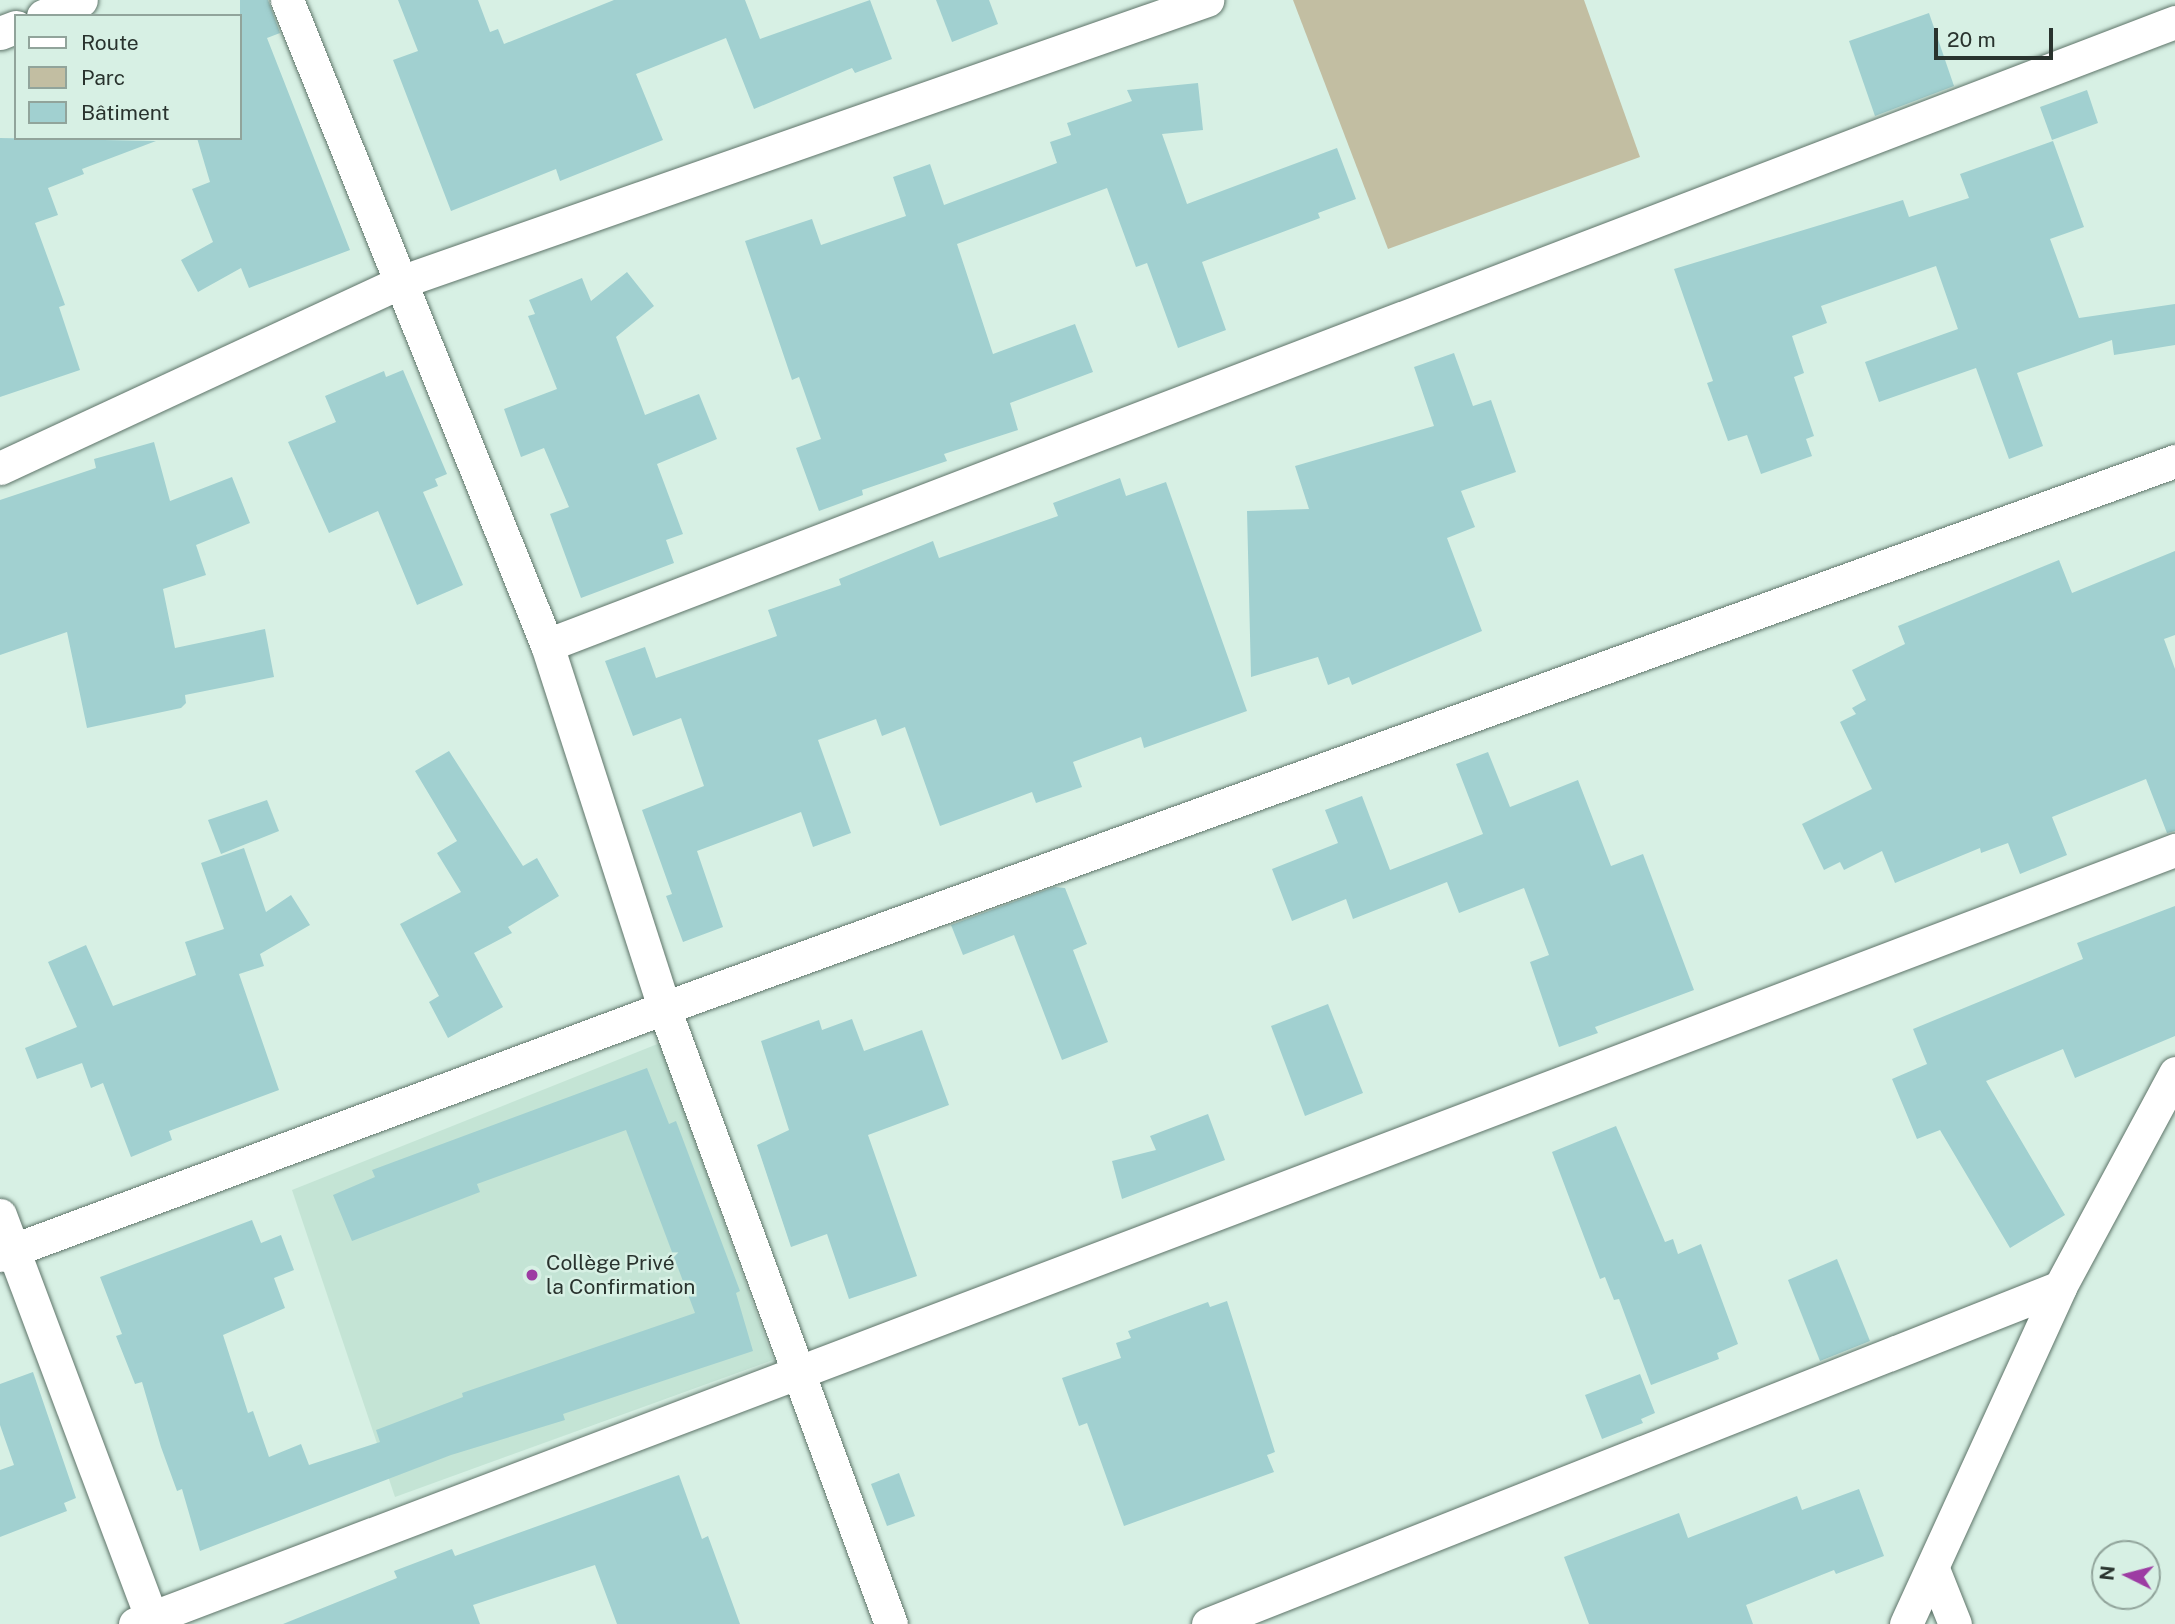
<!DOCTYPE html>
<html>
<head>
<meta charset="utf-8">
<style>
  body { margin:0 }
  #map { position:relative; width:2175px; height:1624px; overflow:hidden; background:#d7f0e4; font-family:"Public Sans",sans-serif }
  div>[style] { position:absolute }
  .built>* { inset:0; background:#c4e4d5 }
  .green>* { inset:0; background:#c2bea2 }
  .building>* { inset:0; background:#a1d0d0 }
  .roads { filter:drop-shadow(0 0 2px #5e7469) drop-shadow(0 0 2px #5e7469) }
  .street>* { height:33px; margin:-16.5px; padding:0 16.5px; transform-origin:16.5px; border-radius:16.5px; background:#fff }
  .dots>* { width:19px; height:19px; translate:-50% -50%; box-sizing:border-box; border:4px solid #d7f0e4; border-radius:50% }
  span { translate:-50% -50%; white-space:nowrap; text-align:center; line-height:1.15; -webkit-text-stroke:5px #d7f0e4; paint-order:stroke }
  .poi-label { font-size:21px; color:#29332e }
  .left { translate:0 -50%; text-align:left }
  .legend { position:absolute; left:14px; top:14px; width:228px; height:126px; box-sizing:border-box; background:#d7f0e4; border:2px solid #91a49b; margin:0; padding:9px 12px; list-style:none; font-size:21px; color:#29332e }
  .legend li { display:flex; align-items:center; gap:14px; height:35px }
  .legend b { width:35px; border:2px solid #91a49b }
  .north { position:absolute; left:2091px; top:1540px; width:70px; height:70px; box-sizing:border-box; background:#d7f0e4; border:2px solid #91a49b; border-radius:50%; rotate:276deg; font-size:19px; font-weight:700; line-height:28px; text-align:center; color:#29332e }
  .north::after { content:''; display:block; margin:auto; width:24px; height:32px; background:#9d3ca3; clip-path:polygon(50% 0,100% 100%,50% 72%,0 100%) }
  .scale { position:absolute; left:1934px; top:28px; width:119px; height:32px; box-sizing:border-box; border:4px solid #29332e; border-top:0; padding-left:9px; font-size:21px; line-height:24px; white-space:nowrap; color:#29332e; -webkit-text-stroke:5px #d7f0e4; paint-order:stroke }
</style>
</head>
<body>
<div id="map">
  <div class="built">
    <i style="clip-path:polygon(660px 1043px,773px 1360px,395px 1497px,292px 1190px)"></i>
  </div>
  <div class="green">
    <i style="clip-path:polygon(1293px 0,1584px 0,1640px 157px,1388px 249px)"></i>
  </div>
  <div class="building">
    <i style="clip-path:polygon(240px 0,268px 0,280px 33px,267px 38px,350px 250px,249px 288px,241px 268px,198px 292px,181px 260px,213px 242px,192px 189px,210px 182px,197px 138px,240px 138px)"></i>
    <i style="clip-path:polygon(398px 0,478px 0,490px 32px,498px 29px,504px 44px,614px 0,745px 0,760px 39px,870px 0,892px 59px,855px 73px,852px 68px,754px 109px,726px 38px,636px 74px,663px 140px,560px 181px,556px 169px,451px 211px,393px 60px,418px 51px)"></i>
    <i style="clip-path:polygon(936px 0,989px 0,998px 24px,952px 42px)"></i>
    <i style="clip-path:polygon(1929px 13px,1954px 86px,1875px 116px,1849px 41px)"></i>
    <i style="clip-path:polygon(1198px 83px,1203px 130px,1162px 134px,1187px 204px,1337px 148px,1356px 199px,1318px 213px,1320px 218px,1202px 262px,1226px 330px,1178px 348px,1147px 263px,1136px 267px,1107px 188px,957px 244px,993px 354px,1075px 324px,1093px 372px,1010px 403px,1018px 430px,944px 454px,947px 461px,862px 490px,863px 495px,819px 511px,796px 448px,821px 439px,799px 377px,792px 380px,745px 241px,812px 219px,821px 245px,906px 216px,893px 177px,930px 164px,944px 205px,1057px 163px,1050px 142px,1071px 135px,1067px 123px,1132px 101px,1127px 90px)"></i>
    <i style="clip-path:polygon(2087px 90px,2098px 123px,2052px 140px,2040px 107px)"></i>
    <i style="clip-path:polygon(0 138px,156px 141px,82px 169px,84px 174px,48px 188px,58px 215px,35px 223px,65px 305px,59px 307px,80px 370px,0 397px)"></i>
    <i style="clip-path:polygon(2053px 141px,2084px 227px,2050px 239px,2079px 318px,2175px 304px,2175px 345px,2114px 355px,2112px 340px,2017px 373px,2043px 446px,2009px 459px,1976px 368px,1879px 402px,1865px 362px,1958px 329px,1936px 266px,1821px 306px,1827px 323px,1792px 336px,1804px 373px,1794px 377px,1814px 436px,1806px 439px,1812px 456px,1761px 474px,1747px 435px,1728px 441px,1707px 383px,1713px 381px,1674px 269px,1903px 200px,1909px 217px,1969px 198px,1960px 174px)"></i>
    <i style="clip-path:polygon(627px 272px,654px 306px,616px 337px,645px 415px,699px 394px,717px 439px,657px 464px,683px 534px,666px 540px,674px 563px,581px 598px,550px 514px,569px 507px,544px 448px,521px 457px,504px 409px,557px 389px,528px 316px,535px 314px,529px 300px,582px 278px,591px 301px)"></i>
    <i style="clip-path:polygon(1454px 353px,1473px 406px,1491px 400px,1516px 472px,1461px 491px,1475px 527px,1447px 538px,1482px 631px,1352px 685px,1349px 677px,1328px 685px,1318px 657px,1251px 677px,1247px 511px,1309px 509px,1295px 466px,1434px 426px,1414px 367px)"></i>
    <i style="clip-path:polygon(403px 370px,447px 474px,435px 479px,438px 486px,423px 492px,463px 585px,417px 605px,378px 511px,329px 533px,288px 442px,336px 422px,325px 396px,384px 371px,386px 377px)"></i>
    <i style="clip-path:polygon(154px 442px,170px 501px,232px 477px,250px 523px,196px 545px,206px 575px,163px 589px,175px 648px,265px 629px,274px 677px,185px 695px,186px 703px,181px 708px,87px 728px,67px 632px,0 655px,0 500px,96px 468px,94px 459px)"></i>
    <i style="clip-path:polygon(1120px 478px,1126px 496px,1166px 482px,1247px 711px,1144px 748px,1141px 737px,1073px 762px,1082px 787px,1036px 803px,1032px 792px,940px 826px,905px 727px,882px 736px,876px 719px,818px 740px,851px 833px,813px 847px,801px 812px,697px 851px,723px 927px,683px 942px,666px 896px,672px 894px,642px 810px,704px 786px,681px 718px,633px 736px,605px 661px,645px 647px,656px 678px,777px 636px,768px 610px,841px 585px,839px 579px,933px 541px,939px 558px,1058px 516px,1053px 503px)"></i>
    <i style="clip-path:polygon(2175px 551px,2175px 635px,2164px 639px,2175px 669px,2175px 831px,2167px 833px,2146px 779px,2052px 817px,2067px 855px,2020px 874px,2008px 843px,1981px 853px,1980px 848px,1895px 883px,1882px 851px,1844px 870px,1840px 862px,1824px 870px,1802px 824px,1872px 789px,1840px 722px,1856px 714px,1852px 708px,1866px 700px,1852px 670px,1905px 644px,1898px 626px,2059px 560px,2072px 593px)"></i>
    <i style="clip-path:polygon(449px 751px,523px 866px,537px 858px,559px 896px,508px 927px,512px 933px,474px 953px,503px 1007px,448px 1038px,429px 1002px,439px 996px,400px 924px,461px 892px,437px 853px,457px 841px,415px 771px)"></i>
    <i style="clip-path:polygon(1488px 752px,1510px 807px,1578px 780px,1611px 866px,1643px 854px,1694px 990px,1595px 1027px,1598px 1033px,1559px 1047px,1530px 962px,1549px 955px,1524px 888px,1459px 913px,1447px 882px,1353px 919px,1346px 899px,1292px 921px,1272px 869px,1338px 843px,1325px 810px,1362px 796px,1390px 870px,1483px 834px,1456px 764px)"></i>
    <i style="clip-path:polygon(267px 800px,279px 831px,221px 854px,208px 820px)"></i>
    <i style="clip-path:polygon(244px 848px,266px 912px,291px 895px,310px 925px,260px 954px,264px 966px,239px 974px,279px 1090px,169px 1131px,172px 1140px,131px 1157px,103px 1083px,91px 1088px,82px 1063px,37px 1079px,25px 1048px,77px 1027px,48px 962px,86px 945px,113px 1006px,196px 975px,185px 942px,224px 929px,201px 863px)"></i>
    <i style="clip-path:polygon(1054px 887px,1065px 888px,1087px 944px,1073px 950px,1108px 1042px,1062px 1060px,1014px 935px,963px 955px,951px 925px)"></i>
    <i style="clip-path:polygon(2175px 906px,2175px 1036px,2075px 1078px,2063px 1049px,1986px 1081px,2065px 1215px,2010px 1248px,1940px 1130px,1917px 1139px,1892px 1079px,1927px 1064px,1913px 1029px,2083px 959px,2077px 943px)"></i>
    <i style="clip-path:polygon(1328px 1004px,1363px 1093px,1305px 1116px,1271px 1026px)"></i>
    <i style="clip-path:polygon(852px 1019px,864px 1051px,922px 1030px,949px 1105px,868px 1135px,917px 1276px,849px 1299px,827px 1234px,791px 1247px,757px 1145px,789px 1130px,761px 1041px,819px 1020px,822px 1030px)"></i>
    <i style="clip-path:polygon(647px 1068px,669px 1124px,676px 1121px,740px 1291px,736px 1293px,753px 1351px,563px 1414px,565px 1420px,451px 1455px,200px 1551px,182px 1489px,177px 1491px,161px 1447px,142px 1382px,135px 1384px,116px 1336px,122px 1334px,100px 1277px,252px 1220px,261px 1243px,281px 1235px,294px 1270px,274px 1278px,285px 1308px,223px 1335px,248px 1413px,253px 1411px,269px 1457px,301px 1444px,309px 1465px,380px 1442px,376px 1430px,463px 1397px,462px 1393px,695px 1313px,626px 1130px,477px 1184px,480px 1192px,352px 1241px,333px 1195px,375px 1177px,372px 1170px)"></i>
    <i style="clip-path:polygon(1208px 1114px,1225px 1160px,1122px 1199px,1112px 1161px,1156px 1150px,1150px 1136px)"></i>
    <i style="clip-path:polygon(1616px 1126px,1665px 1242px,1673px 1239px,1678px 1254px,1701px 1244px,1738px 1344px,1717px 1353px,1719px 1359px,1651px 1385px,1619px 1299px,1614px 1300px,1605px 1277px,1600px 1279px,1552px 1152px)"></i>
    <i style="clip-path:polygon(1837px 1259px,1870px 1341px,1820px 1361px,1788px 1280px)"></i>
    <i style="clip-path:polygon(1227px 1301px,1275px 1452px,1267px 1455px,1274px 1472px,1124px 1526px,1087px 1423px,1079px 1426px,1062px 1378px,1121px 1358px,1116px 1343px,1131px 1338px,1128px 1331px,1208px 1302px,1210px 1307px)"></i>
    <i style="clip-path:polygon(33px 1372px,76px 1498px,64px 1503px,67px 1511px,0 1537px,0 1470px,14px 1465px,0 1425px,0 1384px)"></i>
    <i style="clip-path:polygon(1640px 1374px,1655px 1413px,1641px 1419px,1643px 1423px,1602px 1439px,1585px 1395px)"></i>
    <i style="clip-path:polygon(899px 1473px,915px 1516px,887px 1526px,871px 1484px)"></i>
    <i style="clip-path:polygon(679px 1475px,702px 1539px,708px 1536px,740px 1624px,617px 1624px,595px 1565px,473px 1605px,480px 1624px,283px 1624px,397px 1578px,394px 1571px,452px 1549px,455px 1556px)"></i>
    <i style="clip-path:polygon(1859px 1489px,1884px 1556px,1836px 1574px,1834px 1570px,1746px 1605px,1753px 1624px,1589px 1624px,1564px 1557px,1679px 1513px,1688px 1538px,1797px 1496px,1802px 1510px)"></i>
  </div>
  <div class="roads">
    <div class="street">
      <i style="left:287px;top:0;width:695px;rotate:68.05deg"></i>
      <i style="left:547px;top:645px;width:381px;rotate:72.1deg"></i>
      <i style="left:664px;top:1008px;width:656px;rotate:69.77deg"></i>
      <i style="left:43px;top:16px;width:41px;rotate:-22.8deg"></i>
      <i style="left:0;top:33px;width:17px;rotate:-21deg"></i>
      <i style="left:0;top:468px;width:444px;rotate:-24.9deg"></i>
      <i style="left:403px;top:281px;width:852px;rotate:-19.26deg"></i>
      <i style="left:547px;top:645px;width:1743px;rotate:-20.94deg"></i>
      <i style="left:0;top:1215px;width:437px;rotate:69.4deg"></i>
      <i style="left:0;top:1255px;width:708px;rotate:-20.4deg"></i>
      <i style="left:664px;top:1008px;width:1607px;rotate:-19.9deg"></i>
      <i style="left:1933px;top:1569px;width:59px;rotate:68.2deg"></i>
      <i style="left:135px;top:1624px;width:2182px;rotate:-20.78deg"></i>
      <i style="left:1208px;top:1624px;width:916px;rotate:-21.58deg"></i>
      <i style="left:1906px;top:1624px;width:371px;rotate:-65.4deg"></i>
      <i style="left:2060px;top:1287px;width:243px;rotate:-61.7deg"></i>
    </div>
  </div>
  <div class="dots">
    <i style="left:532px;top:1275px;background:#9d3ca3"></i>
  </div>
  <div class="poi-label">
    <span class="left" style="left:546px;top:1275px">Collège Privé<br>la Confirmation</span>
  </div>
  <ul class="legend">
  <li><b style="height:9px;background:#fff"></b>Route</li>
  <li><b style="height:19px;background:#c2bea2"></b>Parc</li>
  <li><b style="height:19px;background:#a1d0d0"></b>Bâtiment</li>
  </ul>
  <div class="north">N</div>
  <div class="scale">20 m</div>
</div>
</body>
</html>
